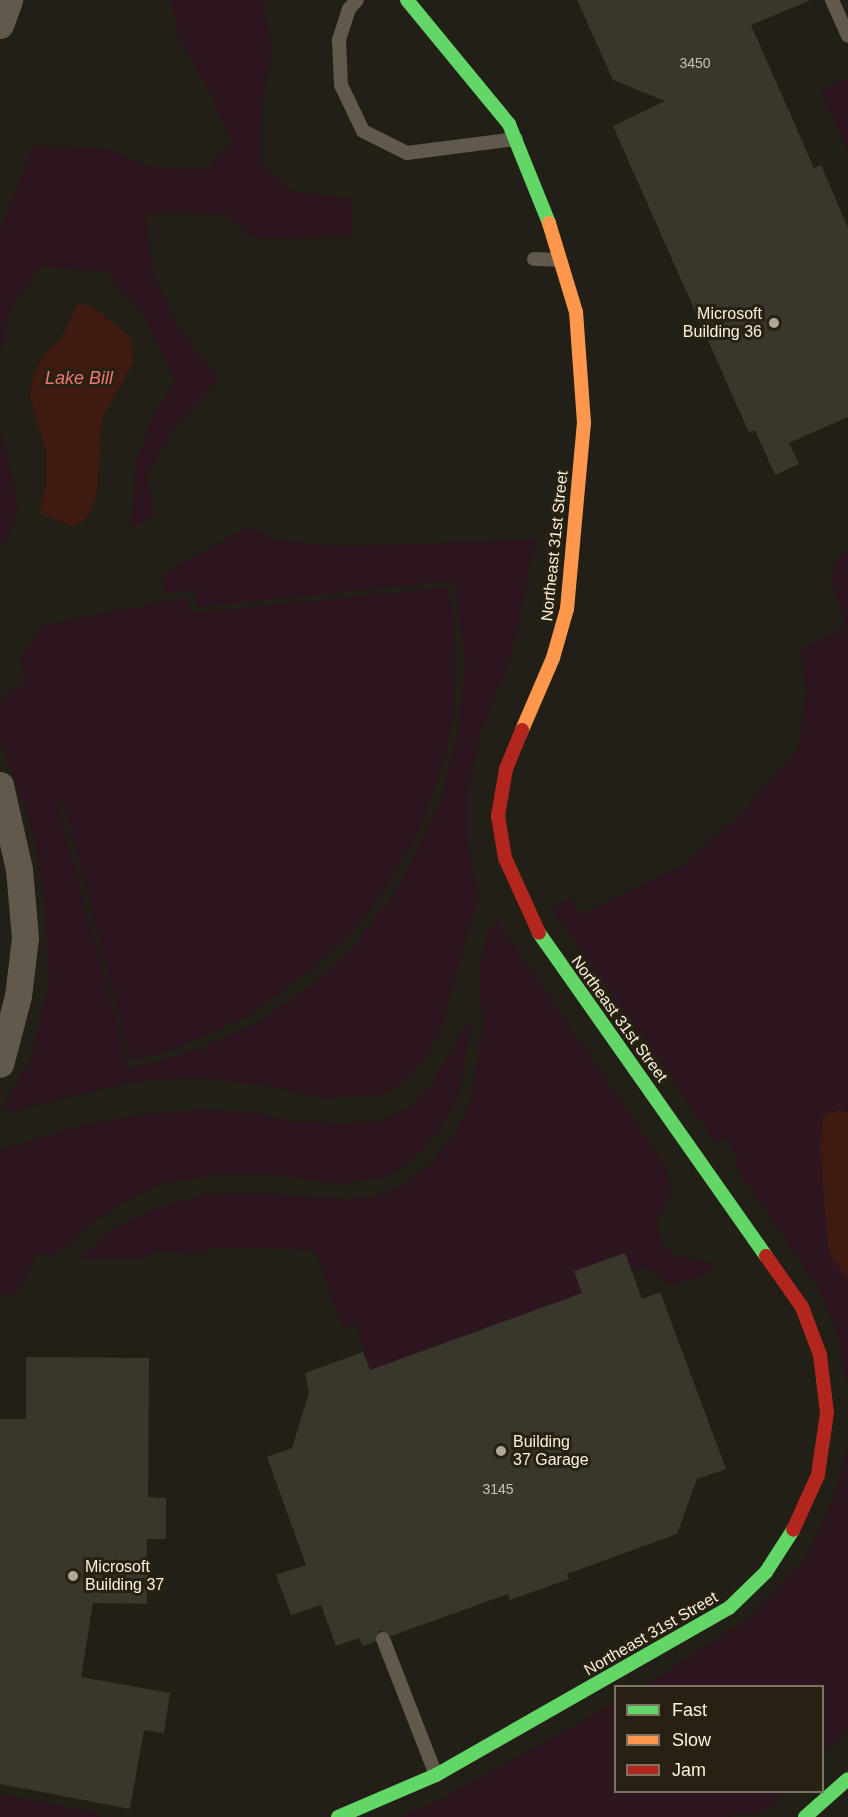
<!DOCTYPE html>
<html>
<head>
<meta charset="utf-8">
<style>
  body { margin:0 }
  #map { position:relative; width:848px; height:1817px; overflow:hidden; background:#221f16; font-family:Helvetica,sans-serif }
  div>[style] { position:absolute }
  .green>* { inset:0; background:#2d1620 }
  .water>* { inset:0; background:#3e1a11 }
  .building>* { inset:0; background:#39362b }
  .lane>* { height:14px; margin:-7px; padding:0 7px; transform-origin:7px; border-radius:7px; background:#61594c }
  .street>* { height:27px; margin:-13.5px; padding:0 13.5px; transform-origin:13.5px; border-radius:13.5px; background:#61594c }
  .fast>* { height:14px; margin:-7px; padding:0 7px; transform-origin:7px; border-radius:7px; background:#63d668 }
  .slow>* { height:14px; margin:-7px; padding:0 7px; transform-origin:7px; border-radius:7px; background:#ff974d }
  .jam>* { height:14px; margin:-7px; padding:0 7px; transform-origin:7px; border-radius:7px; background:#b3261e }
  .dots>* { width:16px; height:16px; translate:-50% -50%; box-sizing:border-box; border:3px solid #262112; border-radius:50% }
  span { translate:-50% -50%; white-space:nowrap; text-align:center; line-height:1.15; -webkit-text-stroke:6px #262112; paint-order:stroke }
  .number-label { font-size:14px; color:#cac2ae }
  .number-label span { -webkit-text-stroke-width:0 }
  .poi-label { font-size:16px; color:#fbf1da }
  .right { translate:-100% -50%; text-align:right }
  .left { translate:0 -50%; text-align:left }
  .street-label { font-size:16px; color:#fbf1da }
  .water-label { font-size:18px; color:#f17772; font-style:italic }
  .legend { position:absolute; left:614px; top:1685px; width:210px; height:108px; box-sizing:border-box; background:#262112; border:2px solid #7b7462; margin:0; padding:8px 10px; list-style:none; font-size:18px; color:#fbf1da }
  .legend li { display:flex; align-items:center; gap:12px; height:30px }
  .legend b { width:30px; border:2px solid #7b7462 }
</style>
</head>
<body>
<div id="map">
  <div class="green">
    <i style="clip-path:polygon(171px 0,263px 0,272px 51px,262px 103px,261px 164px,293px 191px,351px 199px,354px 237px,256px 239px,225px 214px,146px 213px,152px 271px,180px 330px,219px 379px,177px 423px,146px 476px,155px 514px,131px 528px,135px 465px,152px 417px,175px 381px,142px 311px,106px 272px,41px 266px,9px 311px,0 355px,0 229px,33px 146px,105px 148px,150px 167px,208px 169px,232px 143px,211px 94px,178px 37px)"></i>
    <i style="clip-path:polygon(848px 78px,848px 152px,821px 90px)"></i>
    <i style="clip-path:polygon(0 428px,19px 509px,3px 548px,0 547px)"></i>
    <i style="clip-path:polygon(248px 527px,274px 540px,342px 546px,536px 539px,511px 657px,481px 731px,467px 794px,467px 838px,478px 897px,439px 1035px,422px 1063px,402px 1084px,377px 1096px,322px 1098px,263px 1085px,196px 1078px,133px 1082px,14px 1111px,1px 1108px,31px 1059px,49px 984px,45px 904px,34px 835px,0 741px,0 704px,24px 682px,20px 658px,44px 625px,188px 597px,191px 613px,449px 587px,455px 627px,454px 710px,447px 751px,420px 829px,378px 900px,350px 934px,318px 964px,249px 1016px,170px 1051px,131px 1060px,63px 801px,57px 802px,129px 1069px,197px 1050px,257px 1023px,310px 987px,354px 946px,399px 887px,439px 805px,458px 730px,465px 663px,454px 581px,197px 607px,194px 589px,165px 595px,162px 574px)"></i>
    <i style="clip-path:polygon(848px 549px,848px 1392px,838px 1336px,821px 1292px,734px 1164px,738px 1157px,726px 1138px,715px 1142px,552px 909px,571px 898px,581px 914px,683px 865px,740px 815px,798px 748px,806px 693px,800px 649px,847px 628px,830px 577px,836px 561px)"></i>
    <i style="clip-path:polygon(497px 921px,667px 1168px,671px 1192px,657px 1223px,662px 1244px,676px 1255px,715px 1263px,706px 1275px,670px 1285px,655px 1271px,644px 1267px,632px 1270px,625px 1253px,582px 1293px,370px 1370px,356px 1323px,342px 1327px,315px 1250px,210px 1248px,210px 1254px,149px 1251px,148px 1259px,79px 1259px,113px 1228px,153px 1210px,203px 1195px,244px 1193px,346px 1199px,375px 1197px,404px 1186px,432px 1162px,457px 1131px,471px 1099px,483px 1028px,478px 971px,488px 932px)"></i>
    <i style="clip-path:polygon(466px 1024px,470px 1030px,459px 1096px,441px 1127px,417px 1156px,389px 1176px,340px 1184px,275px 1175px,223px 1174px,162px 1183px,121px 1204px,82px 1230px,56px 1255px,37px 1253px,18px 1294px,0 1294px,0 1150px,84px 1125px,145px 1114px,200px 1110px,246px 1111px,293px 1121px,341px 1124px,380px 1121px,409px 1107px,432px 1084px)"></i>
    <i style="clip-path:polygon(848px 1445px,848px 1728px,823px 1753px,822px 1686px,645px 1686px,752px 1616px,805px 1558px,833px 1500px)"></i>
    <i style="clip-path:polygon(615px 1703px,616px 1792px,784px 1792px,763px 1812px,727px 1817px,401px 1817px,440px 1800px)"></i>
    <i style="clip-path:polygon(0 1794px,100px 1813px,100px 1817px,0 1817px)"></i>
  </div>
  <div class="water">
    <i style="clip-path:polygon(79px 303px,94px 308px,126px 333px,132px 341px,133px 364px,102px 418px,97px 495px,86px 519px,73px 527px,39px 513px,46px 485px,46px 451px,30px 397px,31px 382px,42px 356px,60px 339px)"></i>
    <i style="clip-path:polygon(840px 1110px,848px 1113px,848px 1280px,829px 1254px,820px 1148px,823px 1115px)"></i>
  </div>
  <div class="building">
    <i style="clip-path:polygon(577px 0,811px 0,751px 25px,814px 168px,821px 165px,848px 228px,848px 417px,789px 443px,799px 464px,775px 475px,755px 430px,749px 433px,613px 126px,665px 101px,613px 80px)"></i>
    <i style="clip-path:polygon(625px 1253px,642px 1299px,660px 1292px,726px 1469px,697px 1479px,677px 1534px,567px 1574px,569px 1579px,510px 1600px,508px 1594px,391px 1636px,380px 1630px,375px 1642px,363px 1646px,359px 1638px,336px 1646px,321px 1605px,291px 1615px,276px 1575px,306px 1565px,267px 1457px,292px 1448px,309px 1392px,305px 1373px,363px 1352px,370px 1370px,582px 1293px,574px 1271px)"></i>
    <i style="clip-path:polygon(26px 1357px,149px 1358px,148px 1497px,166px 1498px,166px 1539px,147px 1539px,147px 1604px,93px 1603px,81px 1677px,170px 1693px,164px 1733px,144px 1730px,130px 1809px,0 1784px,0 1419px,26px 1419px)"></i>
  </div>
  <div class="lane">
    <i style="left:357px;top:0;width:12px;rotate:132deg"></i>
    <i style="left:349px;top:9px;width:33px;rotate:108deg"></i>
    <i style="left:339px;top:40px;width:45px;rotate:87.5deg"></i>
    <i style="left:341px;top:85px;width:51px;rotate:64.4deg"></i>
    <i style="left:363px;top:131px;width:49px;rotate:26.6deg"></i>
    <i style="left:407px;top:153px;width:110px;rotate:-7.3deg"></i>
    <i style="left:832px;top:0;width:39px;rotate:66deg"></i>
    <i style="left:534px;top:259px;width:25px;rotate:2deg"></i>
    <i style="left:383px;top:1639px;width:146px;rotate:68.7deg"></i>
  </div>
  <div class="street">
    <i style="left:0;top:25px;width:27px;rotate:-70deg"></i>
    <i style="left:0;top:785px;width:86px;rotate:77.3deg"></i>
    <i style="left:19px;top:869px;width:69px;rotate:85deg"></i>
    <i style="left:25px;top:938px;width:58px;rotate:96.9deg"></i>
    <i style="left:18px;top:996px;width:70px;rotate:104.8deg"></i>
  </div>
  <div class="fast">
    <i style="left:407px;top:0;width:161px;rotate:50.6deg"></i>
    <i style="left:509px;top:124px;width:107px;rotate:68deg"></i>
    <i style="left:539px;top:933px;width:395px;rotate:54.9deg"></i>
    <i style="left:338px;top:1817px;width:107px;rotate:-23.2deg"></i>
    <i style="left:436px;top:1775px;width:337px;rotate:-29.7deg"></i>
    <i style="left:729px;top:1608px;width:52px;rotate:-44.2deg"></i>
    <i style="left:766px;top:1572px;width:50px;rotate:-57.3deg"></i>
    <i style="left:805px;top:1817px;width:57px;rotate:-41.5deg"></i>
  </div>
  <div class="slow">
    <i style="left:522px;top:730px;width:78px;rotate:-66.7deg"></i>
    <i style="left:553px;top:658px;width:51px;rotate:-74.1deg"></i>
    <i style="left:567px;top:609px;width:187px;rotate:-84.8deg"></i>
    <i style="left:584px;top:423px;width:111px;rotate:-94.1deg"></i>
    <i style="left:576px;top:312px;width:93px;rotate:-106.9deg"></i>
  </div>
  <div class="jam">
    <i style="left:522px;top:730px;width:42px;rotate:112.3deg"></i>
    <i style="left:506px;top:769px;width:48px;rotate:99.7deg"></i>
    <i style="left:498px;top:816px;width:43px;rotate:80.5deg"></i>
    <i style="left:505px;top:858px;width:82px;rotate:65.6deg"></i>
    <i style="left:766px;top:1256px;width:62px;rotate:54.8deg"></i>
    <i style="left:802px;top:1307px;width:51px;rotate:69.4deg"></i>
    <i style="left:820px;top:1355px;width:58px;rotate:83.1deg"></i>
    <i style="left:827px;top:1413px;width:63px;rotate:98.3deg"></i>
    <i style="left:818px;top:1475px;width:60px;rotate:114.4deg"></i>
  </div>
  <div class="dots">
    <i style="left:774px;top:323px;background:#afa895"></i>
    <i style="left:501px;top:1451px;background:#afa895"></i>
    <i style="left:73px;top:1576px;background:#afa895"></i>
  </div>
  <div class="number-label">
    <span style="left:695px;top:63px">3450</span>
    <span style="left:498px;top:1489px">3145</span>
  </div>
  <div class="poi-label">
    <span class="right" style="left:762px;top:323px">Microsoft<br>Building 36</span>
    <span class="left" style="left:513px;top:1451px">Building<br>37 Garage</span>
    <span class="left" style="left:85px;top:1576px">Microsoft<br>Building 37</span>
  </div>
  <div class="street-label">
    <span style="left:555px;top:546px;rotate:-84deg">Northeast 31st Street</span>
    <span style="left:619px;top:1019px;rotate:54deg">Northeast 31st Street</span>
    <span style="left:651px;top:1634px;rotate:-30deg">Northeast 31st Street</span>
  </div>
  <div class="water-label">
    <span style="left:79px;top:378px">Lake Bill</span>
  </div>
  <ul class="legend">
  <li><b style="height:8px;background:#63d668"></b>Fast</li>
  <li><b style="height:8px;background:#ff974d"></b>Slow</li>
  <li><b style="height:8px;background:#b3261e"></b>Jam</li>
  </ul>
</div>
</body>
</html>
